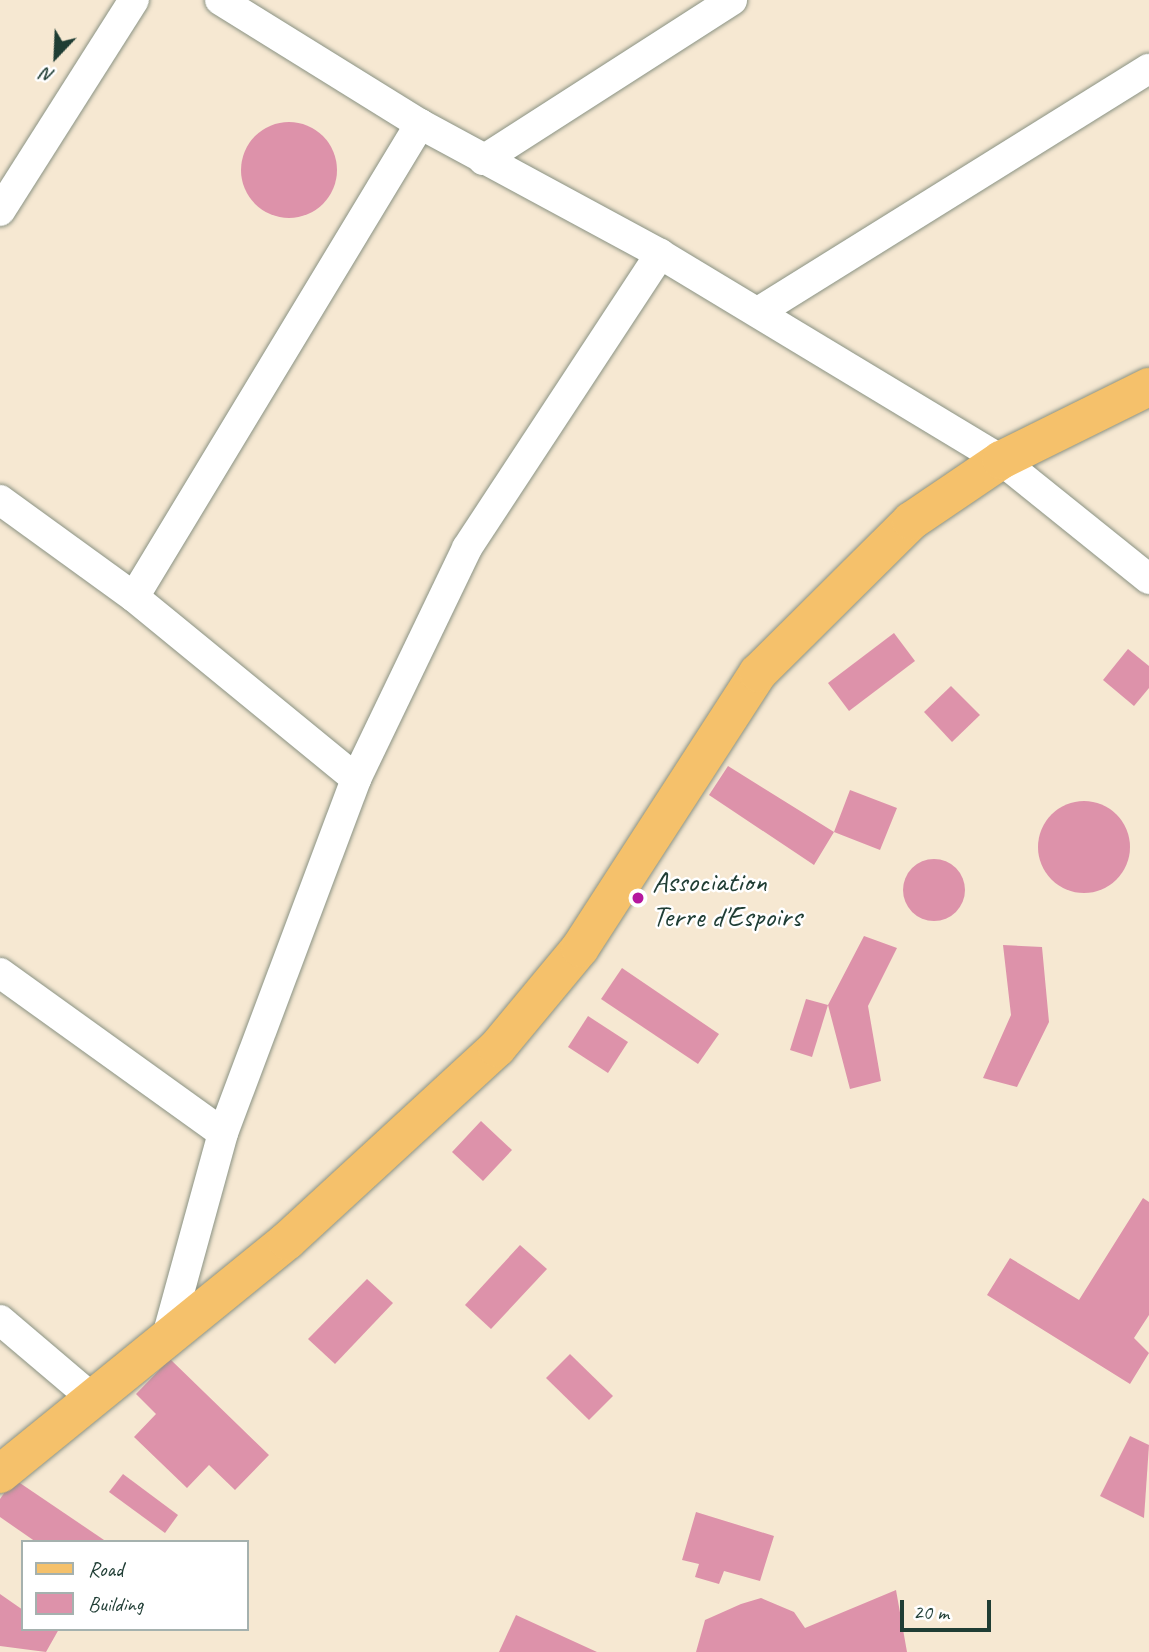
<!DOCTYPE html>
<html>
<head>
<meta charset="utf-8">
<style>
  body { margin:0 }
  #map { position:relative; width:1149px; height:1652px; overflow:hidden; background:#f6e8d2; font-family:Caveat,sans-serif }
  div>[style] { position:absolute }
  .building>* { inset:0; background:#dd92aa }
  .round { border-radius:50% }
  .roads { filter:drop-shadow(0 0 2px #8a9283) drop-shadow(0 0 2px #8a9283) }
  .minor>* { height:30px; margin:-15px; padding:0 15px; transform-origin:15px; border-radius:15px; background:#fff }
  .major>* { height:38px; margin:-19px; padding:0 19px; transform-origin:19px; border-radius:19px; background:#f5c16b }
  .dots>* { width:19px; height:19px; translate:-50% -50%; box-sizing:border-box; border:4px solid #fff; border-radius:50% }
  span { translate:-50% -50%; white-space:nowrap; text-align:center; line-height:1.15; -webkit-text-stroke:5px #fff; paint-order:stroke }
  .poi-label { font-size:30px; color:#1f3d34 }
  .left { translate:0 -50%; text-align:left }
  .legend { position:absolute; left:21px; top:1540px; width:228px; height:91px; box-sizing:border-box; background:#fff; border:2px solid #a5b1ae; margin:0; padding:9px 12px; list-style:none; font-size:21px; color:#1f3d34 }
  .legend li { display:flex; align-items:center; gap:14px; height:35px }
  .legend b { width:35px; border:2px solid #a5b1ae }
  .north { position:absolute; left:21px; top:21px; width:70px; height:70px; -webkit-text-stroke:5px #fff; paint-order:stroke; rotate:203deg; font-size:19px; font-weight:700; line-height:28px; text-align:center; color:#1f3d34 }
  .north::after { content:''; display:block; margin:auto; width:24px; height:32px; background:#1f3d34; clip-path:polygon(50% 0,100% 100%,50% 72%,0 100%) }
  .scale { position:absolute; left:900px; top:1600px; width:91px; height:32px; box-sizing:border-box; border:4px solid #1f3d34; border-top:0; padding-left:9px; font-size:21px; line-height:24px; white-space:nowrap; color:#1f3d34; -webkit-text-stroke:5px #fff; paint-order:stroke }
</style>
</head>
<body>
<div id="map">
  <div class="building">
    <i class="round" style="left:241px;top:122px;width:96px;height:96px"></i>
    <i style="clip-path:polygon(894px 633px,915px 661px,849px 711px,828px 683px)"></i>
    <i style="clip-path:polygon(1128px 649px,1149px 666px,1149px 688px,1134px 706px,1103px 680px)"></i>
    <i style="clip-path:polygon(951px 686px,980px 715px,952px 742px,924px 712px)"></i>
    <i style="clip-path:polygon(728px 766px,834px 832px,850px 790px,897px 808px,880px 850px,834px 832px,814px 865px,709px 795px)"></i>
    <i class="round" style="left:1038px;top:801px;width:92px;height:92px"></i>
    <i class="round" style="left:903px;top:859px;width:62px;height:62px"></i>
    <i style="clip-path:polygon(864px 936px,897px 948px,868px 1006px,881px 1081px,850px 1089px,828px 1005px)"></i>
    <i style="clip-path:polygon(1003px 945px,1042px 947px,1049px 1022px,1017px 1087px,983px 1078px,1011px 1015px)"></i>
    <i style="clip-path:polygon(622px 968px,719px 1034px,698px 1064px,601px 999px)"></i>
    <i style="clip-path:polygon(806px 999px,828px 1005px,812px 1057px,790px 1050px)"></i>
    <i style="clip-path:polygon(588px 1016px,628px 1042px,608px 1073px,568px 1047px)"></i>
    <i style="clip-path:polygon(481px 1121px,512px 1150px,483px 1181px,452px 1152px)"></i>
    <i style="clip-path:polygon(1143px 1198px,1149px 1202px,1149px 1315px,1134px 1338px,1149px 1353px,1130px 1384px,987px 1295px,1010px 1258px,1079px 1300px)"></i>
    <i style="clip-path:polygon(520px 1245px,547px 1269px,491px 1329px,465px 1305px)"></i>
    <i style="clip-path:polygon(367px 1279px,393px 1303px,335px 1364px,308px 1339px)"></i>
    <i style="clip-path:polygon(570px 1354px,613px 1396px,589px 1420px,546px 1378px)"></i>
    <i style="clip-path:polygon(170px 1359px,269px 1455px,235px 1490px,209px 1465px,187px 1488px,134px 1437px,156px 1414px,136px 1394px)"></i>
    <i style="clip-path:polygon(1130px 1436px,1149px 1445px,1144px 1518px,1100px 1496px)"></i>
    <i style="clip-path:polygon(123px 1474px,178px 1515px,165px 1533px,109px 1492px)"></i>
    <i style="clip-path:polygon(14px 1479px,107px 1542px,36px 1542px,0 1517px,0 1499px)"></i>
    <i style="clip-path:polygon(696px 1512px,774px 1536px,760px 1581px,724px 1571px,719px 1584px,695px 1577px,699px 1564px,682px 1560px)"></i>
    <i style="clip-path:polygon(896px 1590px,907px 1652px,696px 1652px,705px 1620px,741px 1604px,761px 1598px,794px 1612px,805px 1628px)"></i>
    <i style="clip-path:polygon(0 1594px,23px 1610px,23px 1629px,59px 1629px,46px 1652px,0 1646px)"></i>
    <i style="clip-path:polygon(516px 1615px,597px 1652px,499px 1652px)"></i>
  </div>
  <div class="roads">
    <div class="minor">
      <i style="left:220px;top:0;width:235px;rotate:31.8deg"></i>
      <i style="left:420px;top:124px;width:273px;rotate:28.4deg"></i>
      <i style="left:660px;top:254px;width:398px;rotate:31.1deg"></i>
      <i style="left:1001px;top:460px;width:190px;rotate:38.8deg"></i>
      <i style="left:483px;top:160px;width:296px;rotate:-32.7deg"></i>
      <i style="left:0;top:211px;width:250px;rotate:-57.6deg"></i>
      <i style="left:758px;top:312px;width:460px;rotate:-31.9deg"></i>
      <i style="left:0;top:500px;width:165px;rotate:35.9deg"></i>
      <i style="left:134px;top:597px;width:287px;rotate:39.3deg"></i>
      <i style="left:134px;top:597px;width:553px;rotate:-58.84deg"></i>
      <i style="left:0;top:973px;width:274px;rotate:35.7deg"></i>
      <i style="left:0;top:1320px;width:122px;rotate:40.3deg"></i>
      <i style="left:166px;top:1340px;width:215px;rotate:-74.6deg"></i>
      <i style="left:223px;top:1133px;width:378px;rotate:-69.4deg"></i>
      <i style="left:356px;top:779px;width:256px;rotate:-64.3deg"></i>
      <i style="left:467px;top:548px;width:352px;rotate:-56.7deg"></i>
    </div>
    <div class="major">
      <i style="left:0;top:1474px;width:370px;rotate:-39.1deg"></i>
      <i style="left:287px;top:1241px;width:285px;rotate:-42.6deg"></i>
      <i style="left:497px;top:1048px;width:130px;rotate:-50.3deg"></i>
      <i style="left:580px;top:948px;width:328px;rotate:-57.1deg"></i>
      <i style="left:758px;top:673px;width:216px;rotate:-44.8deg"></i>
      <i style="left:911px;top:521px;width:109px;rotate:-34.1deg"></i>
      <i style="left:1001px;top:460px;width:165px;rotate:-26.3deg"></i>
    </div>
  </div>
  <div class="dots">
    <i style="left:638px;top:898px;background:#b5179e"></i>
  </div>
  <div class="poi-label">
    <span class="left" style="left:652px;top:898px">Association<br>Terre d'Espoirs</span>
  </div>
  <ul class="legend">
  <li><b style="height:9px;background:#f5c16b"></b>Road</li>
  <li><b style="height:19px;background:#dd92aa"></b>Building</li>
  </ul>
  <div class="north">N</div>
  <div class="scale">20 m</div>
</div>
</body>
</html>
